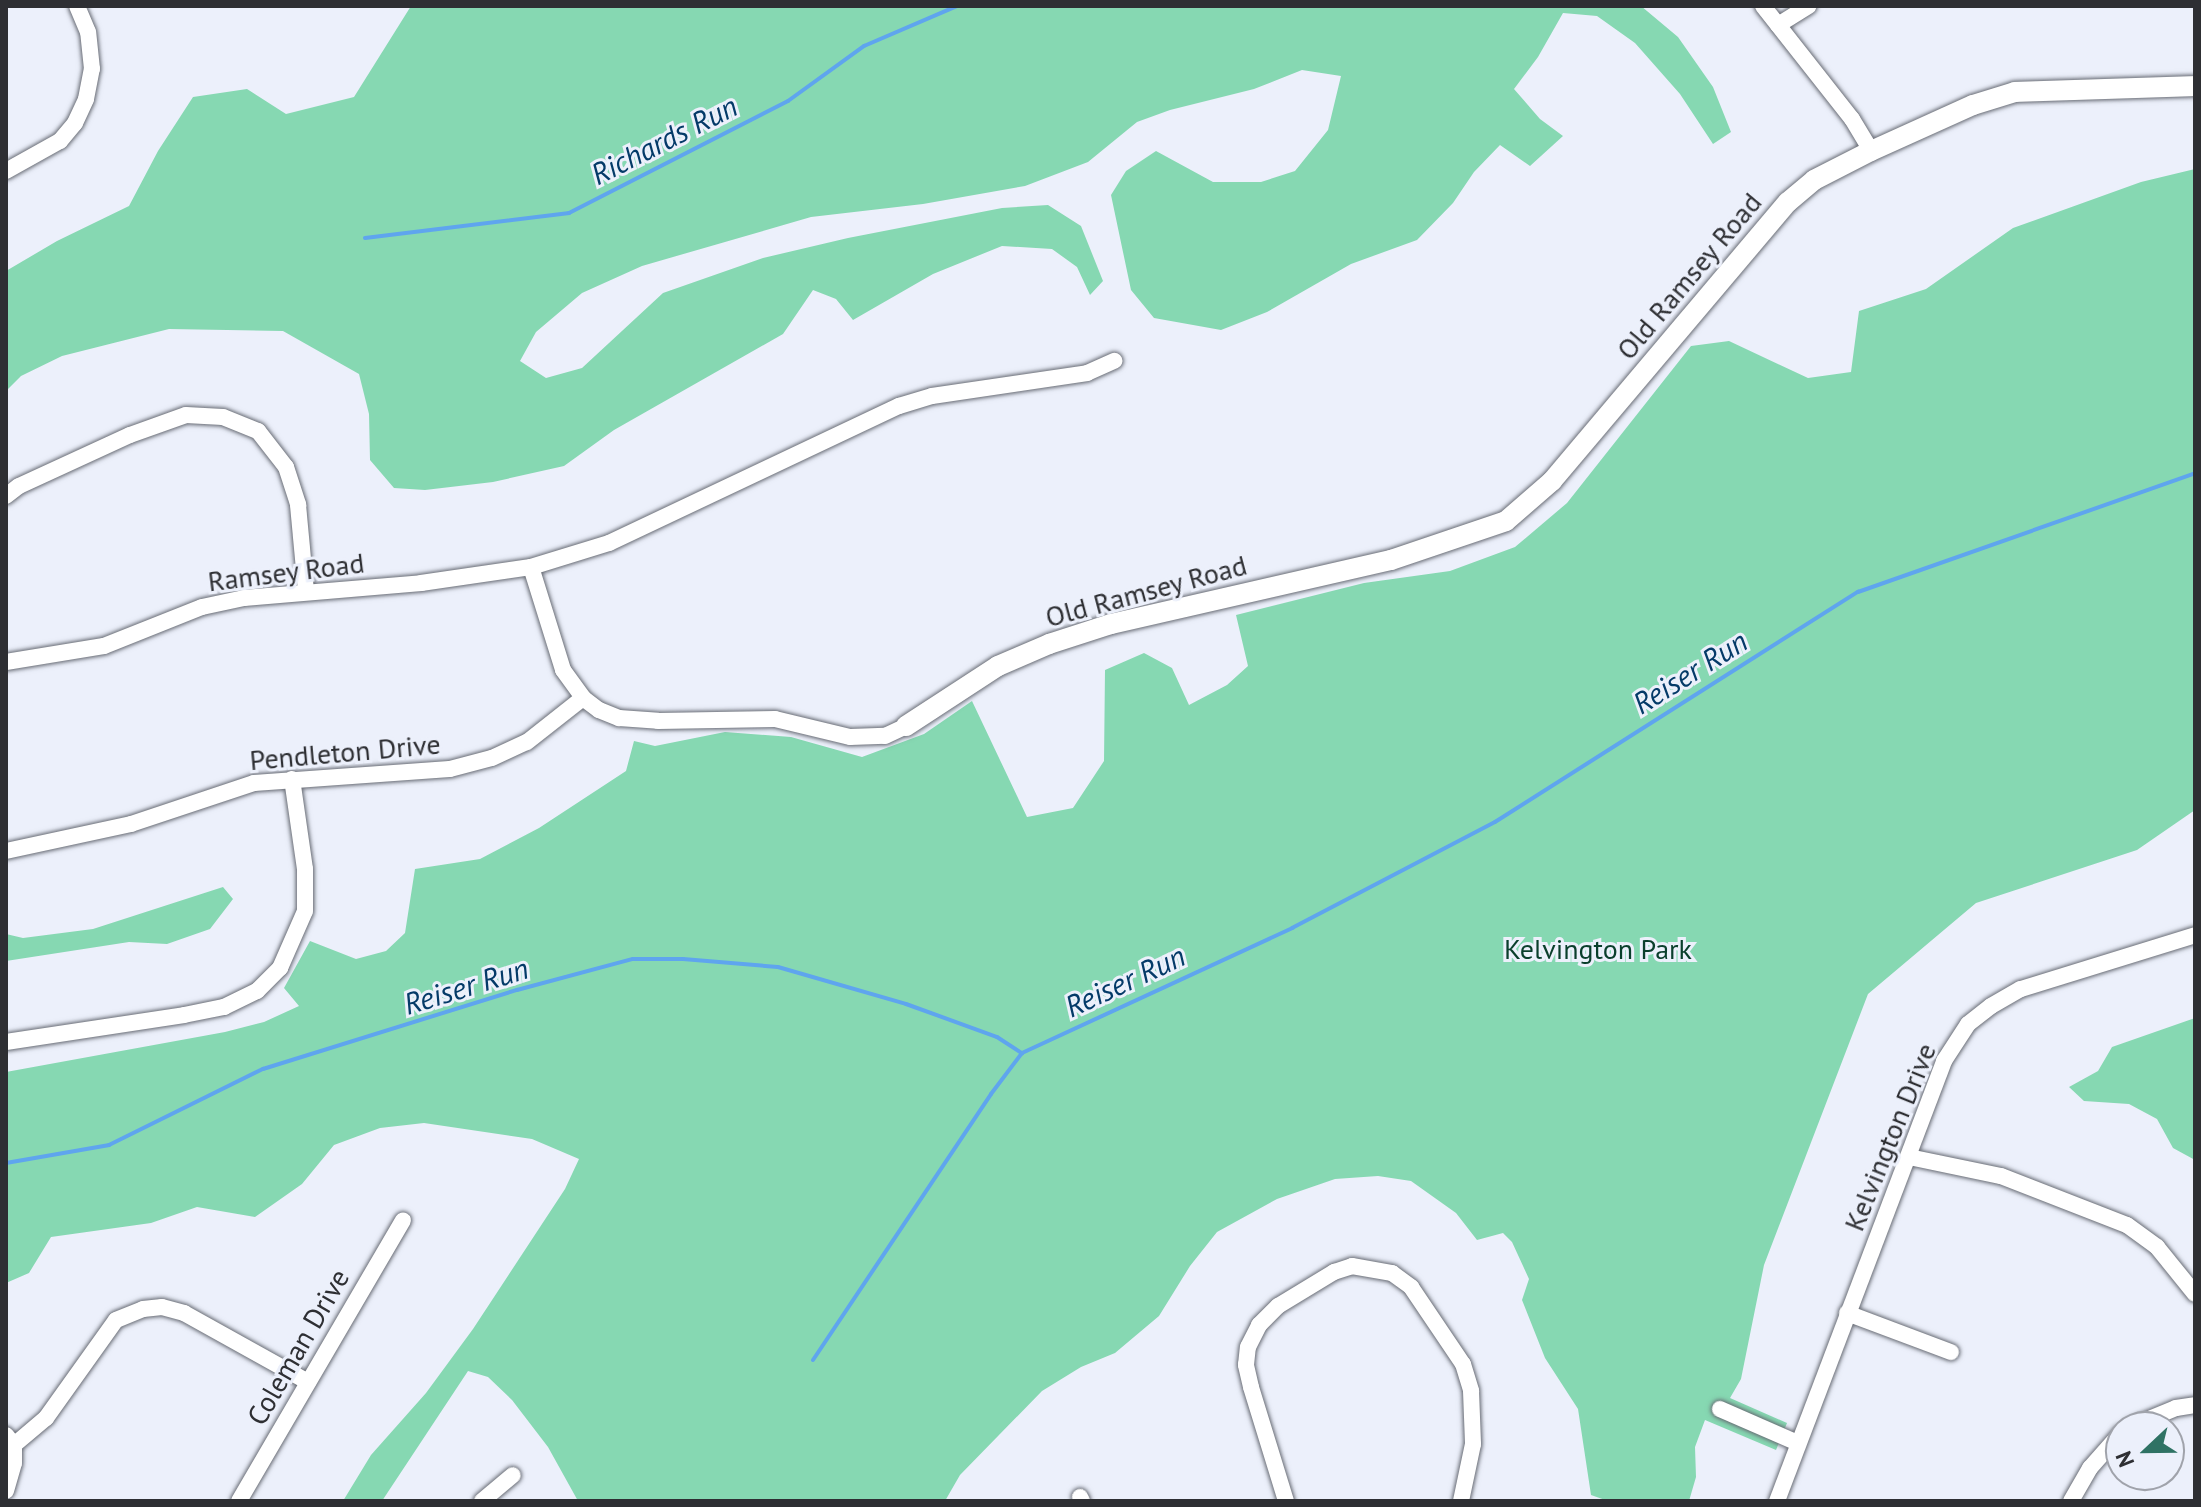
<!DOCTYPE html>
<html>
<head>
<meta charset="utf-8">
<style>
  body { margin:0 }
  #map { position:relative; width:2201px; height:1507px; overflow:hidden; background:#ecf0fb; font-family:"PT Sans",sans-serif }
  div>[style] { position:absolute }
  .green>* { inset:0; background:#86d8b2 }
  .stream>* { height:4px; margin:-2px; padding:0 2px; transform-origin:2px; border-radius:2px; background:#5fa5ee }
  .roads { filter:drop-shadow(0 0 2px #686c75) drop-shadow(0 0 2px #686c75) }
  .minor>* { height:16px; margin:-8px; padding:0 8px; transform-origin:8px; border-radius:8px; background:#fff }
  .tertiary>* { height:20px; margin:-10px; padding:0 10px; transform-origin:10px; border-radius:10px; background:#fff }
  span { translate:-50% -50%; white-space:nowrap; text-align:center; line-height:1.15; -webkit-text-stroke:6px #ecf0fb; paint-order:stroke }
  .street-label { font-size:28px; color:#2e2f33 }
  .park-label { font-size:28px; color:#0a3f2c }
  .water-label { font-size:30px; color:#043a68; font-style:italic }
  .frame { position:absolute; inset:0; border:8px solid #2e2f33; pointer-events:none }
  .north { position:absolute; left:2105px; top:1411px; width:80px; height:80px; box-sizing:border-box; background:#ecf0fb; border:2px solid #a0a3ab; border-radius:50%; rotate:248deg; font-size:22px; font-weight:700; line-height:32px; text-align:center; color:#2e2f33 }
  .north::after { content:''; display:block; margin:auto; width:28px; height:36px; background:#2f7264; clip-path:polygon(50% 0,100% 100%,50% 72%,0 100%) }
</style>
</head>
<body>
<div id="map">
  <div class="green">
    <i style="clip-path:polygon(411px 6px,1641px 6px,1678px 37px,1713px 87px,1731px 132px,1713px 144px,1680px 94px,1635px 43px,1597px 16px,1563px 13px,1538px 57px,1514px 89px,1540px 119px,1563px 136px,1530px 166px,1500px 145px,1474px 172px,1453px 203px,1417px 240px,1351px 264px,1267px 312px,1221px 330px,1154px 318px,1131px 290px,1111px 195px,1126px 171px,1156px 151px,1213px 182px,1261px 182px,1295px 171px,1328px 130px,1341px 76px,1302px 70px,1254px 89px,1170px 110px,1137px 122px,1088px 162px,1025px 186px,923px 204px,811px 217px,642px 266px,582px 293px,536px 332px,520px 361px,546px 378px,582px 368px,663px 293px,763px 258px,848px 238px,1002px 208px,1048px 205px,1081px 226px,1103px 281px,1090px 295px,1077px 267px,1052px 249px,1002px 246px,933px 274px,853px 320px,836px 299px,813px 290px,783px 334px,614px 430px,564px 466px,493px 482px,425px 490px,394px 488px,370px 460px,369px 414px,359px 374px,283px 331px,169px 329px,62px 356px,21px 376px,6px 391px,6px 271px,57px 241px,129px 206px,158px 151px,193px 97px,247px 89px,286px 114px,354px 97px)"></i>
    <i style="clip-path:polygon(2195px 169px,2195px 810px,2137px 850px,1976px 903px,1868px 994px,1764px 1265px,1741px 1379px,1730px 1398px,1787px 1423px,1776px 1450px,1705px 1420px,1695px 1447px,1696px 1477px,1689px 1501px,1608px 1501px,1591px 1495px,1578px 1409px,1545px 1358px,1522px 1300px,1529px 1279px,1512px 1242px,1503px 1233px,1477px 1240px,1456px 1213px,1411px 1181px,1378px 1176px,1335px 1179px,1277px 1199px,1217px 1232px,1190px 1266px,1159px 1316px,1115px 1353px,1081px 1367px,1042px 1391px,960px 1475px,945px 1501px,578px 1501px,548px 1447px,512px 1400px,488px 1377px,468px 1371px,382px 1501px,343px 1501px,371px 1455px,426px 1393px,473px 1329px,565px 1189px,579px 1159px,532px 1139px,424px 1123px,380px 1128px,334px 1145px,302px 1184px,255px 1217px,197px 1207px,151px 1223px,51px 1237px,29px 1273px,6px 1283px,6px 1072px,225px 1032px,264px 1022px,299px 1006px,284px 988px,310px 941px,356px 959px,386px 951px,405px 933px,415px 869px,480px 859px,539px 828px,626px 771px,634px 741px,655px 746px,725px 732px,791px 737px,862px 757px,924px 734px,972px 701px,1027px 817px,1073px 808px,1104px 761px,1105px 670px,1144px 653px,1172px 668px,1189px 705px,1227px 685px,1248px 666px,1236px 615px,1364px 583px,1450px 571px,1515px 547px,1567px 503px,1691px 346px,1729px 341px,1808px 378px,1851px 372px,1859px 311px,1926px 289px,2013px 228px,2141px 182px)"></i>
    <i style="clip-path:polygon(223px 887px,233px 899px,210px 929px,167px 944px,129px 942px,6px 961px,6px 934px,23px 938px,93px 929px)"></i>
    <i style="clip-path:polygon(2195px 1018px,2195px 1160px,2173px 1148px,2157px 1119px,2129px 1104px,2084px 1101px,2069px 1087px,2098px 1071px,2112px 1047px)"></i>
  </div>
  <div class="stream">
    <i style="left:365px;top:238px;width:206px;rotate:-7deg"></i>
    <i style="left:569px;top:213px;width:246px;rotate:-27.1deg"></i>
    <i style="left:788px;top:101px;width:94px;rotate:-35.9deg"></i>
    <i style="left:864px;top:46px;width:101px;rotate:-23.3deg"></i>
    <i style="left:6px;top:1163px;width:105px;rotate:-9.9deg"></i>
    <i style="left:109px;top:1145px;width:172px;rotate:-26.3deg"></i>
    <i style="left:263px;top:1069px;width:266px;rotate:-17.3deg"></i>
    <i style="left:517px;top:990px;width:120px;rotate:-15deg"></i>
    <i style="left:633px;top:959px;width:50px"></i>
    <i style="left:683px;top:959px;width:95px;rotate:4.8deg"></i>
    <i style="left:778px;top:967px;width:133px;rotate:16.1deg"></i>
    <i style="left:906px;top:1004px;width:97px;rotate:19.9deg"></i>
    <i style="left:997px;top:1037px;width:30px;rotate:33deg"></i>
    <i style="left:813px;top:1360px;width:320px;rotate:-56.2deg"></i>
    <i style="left:991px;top:1094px;width:51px;rotate:-52.9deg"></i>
    <i style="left:1022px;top:1053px;width:298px;rotate:-24.8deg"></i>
    <i style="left:1292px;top:928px;width:229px;rotate:-27.6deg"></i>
    <i style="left:1495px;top:822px;width:430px;rotate:-32.4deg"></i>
    <i style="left:1858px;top:592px;width:357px;rotate:-19.4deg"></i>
  </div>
  <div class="roads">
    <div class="minor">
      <i style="left:1763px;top:6px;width:144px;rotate:51.8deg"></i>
      <i style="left:1852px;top:119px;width:37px;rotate:59deg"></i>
      <i style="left:1778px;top:25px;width:36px;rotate:-32deg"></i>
      <i style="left:6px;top:171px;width:62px;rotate:-29.1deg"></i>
      <i style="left:60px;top:141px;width:23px;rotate:-50deg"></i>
      <i style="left:75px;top:123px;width:26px;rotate:-65deg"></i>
      <i style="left:86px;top:99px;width:31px;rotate:-79deg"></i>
      <i style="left:92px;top:69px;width:37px;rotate:-96deg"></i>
      <i style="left:88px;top:32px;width:28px;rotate:-113deg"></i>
      <i style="left:6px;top:496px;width:16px;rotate:-38deg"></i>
      <i style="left:19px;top:486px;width:122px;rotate:-24.7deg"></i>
      <i style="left:130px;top:435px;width:59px;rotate:-19.7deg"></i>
      <i style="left:186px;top:415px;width:37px;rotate:3deg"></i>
      <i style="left:223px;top:417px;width:38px;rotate:22deg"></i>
      <i style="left:258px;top:431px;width:46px;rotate:52.1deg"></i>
      <i style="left:286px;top:467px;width:40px;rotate:72deg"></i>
      <i style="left:298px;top:505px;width:86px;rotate:84.7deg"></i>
      <i style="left:531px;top:567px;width:108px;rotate:72.7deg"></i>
      <i style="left:563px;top:670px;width:34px;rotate:54deg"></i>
      <i style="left:583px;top:698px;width:20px;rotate:37deg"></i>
      <i style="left:599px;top:710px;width:22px;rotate:22deg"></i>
      <i style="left:619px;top:718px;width:39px;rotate:4deg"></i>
      <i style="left:658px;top:721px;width:117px;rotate:-1deg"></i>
      <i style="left:775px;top:719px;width:77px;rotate:13.5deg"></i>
      <i style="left:850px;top:737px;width:35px;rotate:-2deg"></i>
      <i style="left:885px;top:736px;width:23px;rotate:-25deg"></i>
      <i style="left:6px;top:662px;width:99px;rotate:-9.3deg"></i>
      <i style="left:104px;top:646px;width:105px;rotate:-21.7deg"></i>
      <i style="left:202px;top:607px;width:43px;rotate:-12.1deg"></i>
      <i style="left:244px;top:598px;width:178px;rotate:-4.8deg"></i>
      <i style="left:421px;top:583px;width:111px;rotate:-8.3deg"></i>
      <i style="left:531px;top:567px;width:82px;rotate:-17.1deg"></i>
      <i style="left:609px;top:543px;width:321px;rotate:-25.3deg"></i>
      <i style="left:899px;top:406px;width:34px;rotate:-17deg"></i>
      <i style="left:932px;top:396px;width:157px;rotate:-8.4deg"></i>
      <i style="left:1087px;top:373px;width:30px;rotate:-24deg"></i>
      <i style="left:6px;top:851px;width:128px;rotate:-12.2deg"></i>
      <i style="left:131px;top:824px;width:130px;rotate:-18.4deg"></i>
      <i style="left:254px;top:783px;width:196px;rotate:-4.1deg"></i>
      <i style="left:450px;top:769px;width:43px;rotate:-14.7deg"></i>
      <i style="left:492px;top:758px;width:38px;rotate:-25deg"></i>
      <i style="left:527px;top:742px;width:71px;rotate:-38.2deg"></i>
      <i style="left:6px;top:1042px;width:180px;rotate:-8.6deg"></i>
      <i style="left:184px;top:1015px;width:41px;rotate:-11.3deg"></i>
      <i style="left:224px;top:1007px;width:37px;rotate:-26deg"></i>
      <i style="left:257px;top:991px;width:33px;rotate:-45deg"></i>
      <i style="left:280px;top:968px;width:62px;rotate:-66.3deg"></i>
      <i style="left:305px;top:911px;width:42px;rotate:-90deg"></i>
      <i style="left:305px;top:869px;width:91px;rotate:-98.2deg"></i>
      <i style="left:1909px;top:1157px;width:94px;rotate:11.7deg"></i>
      <i style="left:2001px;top:1176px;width:135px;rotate:21.3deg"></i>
      <i style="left:2127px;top:1225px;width:37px;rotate:36deg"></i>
      <i style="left:2157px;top:1247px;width:60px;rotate:51deg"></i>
      <i style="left:1847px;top:1313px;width:111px;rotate:20.6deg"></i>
      <i style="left:1720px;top:1409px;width:85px;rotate:23.6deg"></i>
      <i style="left:2130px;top:1427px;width:50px;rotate:-22.4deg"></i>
      <i style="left:2176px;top:1408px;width:19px;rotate:-9deg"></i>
      <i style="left:6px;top:1435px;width:13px;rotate:51deg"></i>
      <i style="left:14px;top:1445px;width:18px;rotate:90deg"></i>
      <i style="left:14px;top:1463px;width:29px;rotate:106deg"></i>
      <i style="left:14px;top:1445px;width:42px;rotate:-40.2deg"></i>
      <i style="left:46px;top:1418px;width:120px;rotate:-54.5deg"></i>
      <i style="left:116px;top:1320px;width:29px;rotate:-22deg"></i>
      <i style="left:143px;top:1309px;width:19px;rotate:-6deg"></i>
      <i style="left:162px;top:1307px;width:23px;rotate:15deg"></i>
      <i style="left:184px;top:1313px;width:142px;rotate:29.1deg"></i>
      <i style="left:1080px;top:1497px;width:4px;rotate:63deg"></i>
      <i style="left:239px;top:1501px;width:325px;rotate:-59.7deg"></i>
      <i style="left:482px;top:1501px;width:40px;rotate:-40deg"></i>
      <i style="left:1286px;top:1501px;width:119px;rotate:-107.1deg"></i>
      <i style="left:1251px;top:1387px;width:23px;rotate:-103deg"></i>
      <i style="left:1246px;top:1365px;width:18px;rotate:-84deg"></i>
      <i style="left:1248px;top:1347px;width:25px;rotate:-63deg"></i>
      <i style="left:1259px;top:1325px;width:27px;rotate:-45deg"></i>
      <i style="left:1278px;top:1306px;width:66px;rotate:-31.3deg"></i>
      <i style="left:1334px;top:1272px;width:19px;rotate:-18deg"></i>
      <i style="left:1352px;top:1266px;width:41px;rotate:9.9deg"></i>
      <i style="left:1392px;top:1273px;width:24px;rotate:36deg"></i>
      <i style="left:1411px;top:1287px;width:93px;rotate:56deg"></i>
      <i style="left:1463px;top:1364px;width:28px;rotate:73deg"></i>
      <i style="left:1471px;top:1391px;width:53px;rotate:87.8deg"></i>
      <i style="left:1473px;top:1444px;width:58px;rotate:101.9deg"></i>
      <i style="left:1777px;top:1501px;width:471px;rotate:-69.2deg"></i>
      <i style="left:1944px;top:1061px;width:44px;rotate:-57deg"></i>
      <i style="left:1968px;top:1024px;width:29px;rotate:-38deg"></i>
      <i style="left:1991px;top:1006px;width:34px;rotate:-30deg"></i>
      <i style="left:2021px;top:989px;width:182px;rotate:-17.2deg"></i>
      <i style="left:2071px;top:1501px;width:38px;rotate:-60deg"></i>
      <i style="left:2090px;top:1468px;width:47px;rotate:-48.5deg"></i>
    </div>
    <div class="tertiary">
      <i style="left:906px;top:726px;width:110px;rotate:-33.1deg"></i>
      <i style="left:998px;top:666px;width:56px;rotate:-23.3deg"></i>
      <i style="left:1049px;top:644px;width:65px;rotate:-17.9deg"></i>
      <i style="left:1111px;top:624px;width:287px;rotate:-12.9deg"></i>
      <i style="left:1391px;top:560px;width:121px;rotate:-18.7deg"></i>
      <i style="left:1506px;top:521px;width:61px;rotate:-41deg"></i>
      <i style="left:1552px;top:481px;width:365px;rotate:-49.8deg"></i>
      <i style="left:1788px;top:202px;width:34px;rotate:-40deg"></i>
      <i style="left:1814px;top:180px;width:64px;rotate:-27deg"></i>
      <i style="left:1871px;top:151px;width:112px;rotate:-24.3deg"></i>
      <i style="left:1973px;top:105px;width:44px;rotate:-17.2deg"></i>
      <i style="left:2015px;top:92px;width:180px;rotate:-1.9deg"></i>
    </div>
  </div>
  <div class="street-label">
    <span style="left:1689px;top:276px;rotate:-50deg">Old Ramsey Road</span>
    <span style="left:286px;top:572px;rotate:-7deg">Ramsey Road</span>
    <span style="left:1146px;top:591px;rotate:-15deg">Old Ramsey Road</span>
    <span style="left:345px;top:752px;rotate:-5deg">Pendleton Drive</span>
    <span style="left:1890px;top:1137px;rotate:-68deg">Kelvington Drive</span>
    <span style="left:298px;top:1347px;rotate:-60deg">Coleman Drive</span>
  </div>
  <div class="park-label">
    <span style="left:1598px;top:949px">Kelvington Park</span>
  </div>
  <div class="water-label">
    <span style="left:664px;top:140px;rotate:-27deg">Richards Run</span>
    <span style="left:1690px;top:672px;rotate:-32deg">Reiser Run</span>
    <span style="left:1125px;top:981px;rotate:-25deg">Reiser Run</span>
    <span style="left:466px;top:986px;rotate:-17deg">Reiser Run</span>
  </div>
  <div class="frame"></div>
  <div class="north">N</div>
</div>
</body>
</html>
